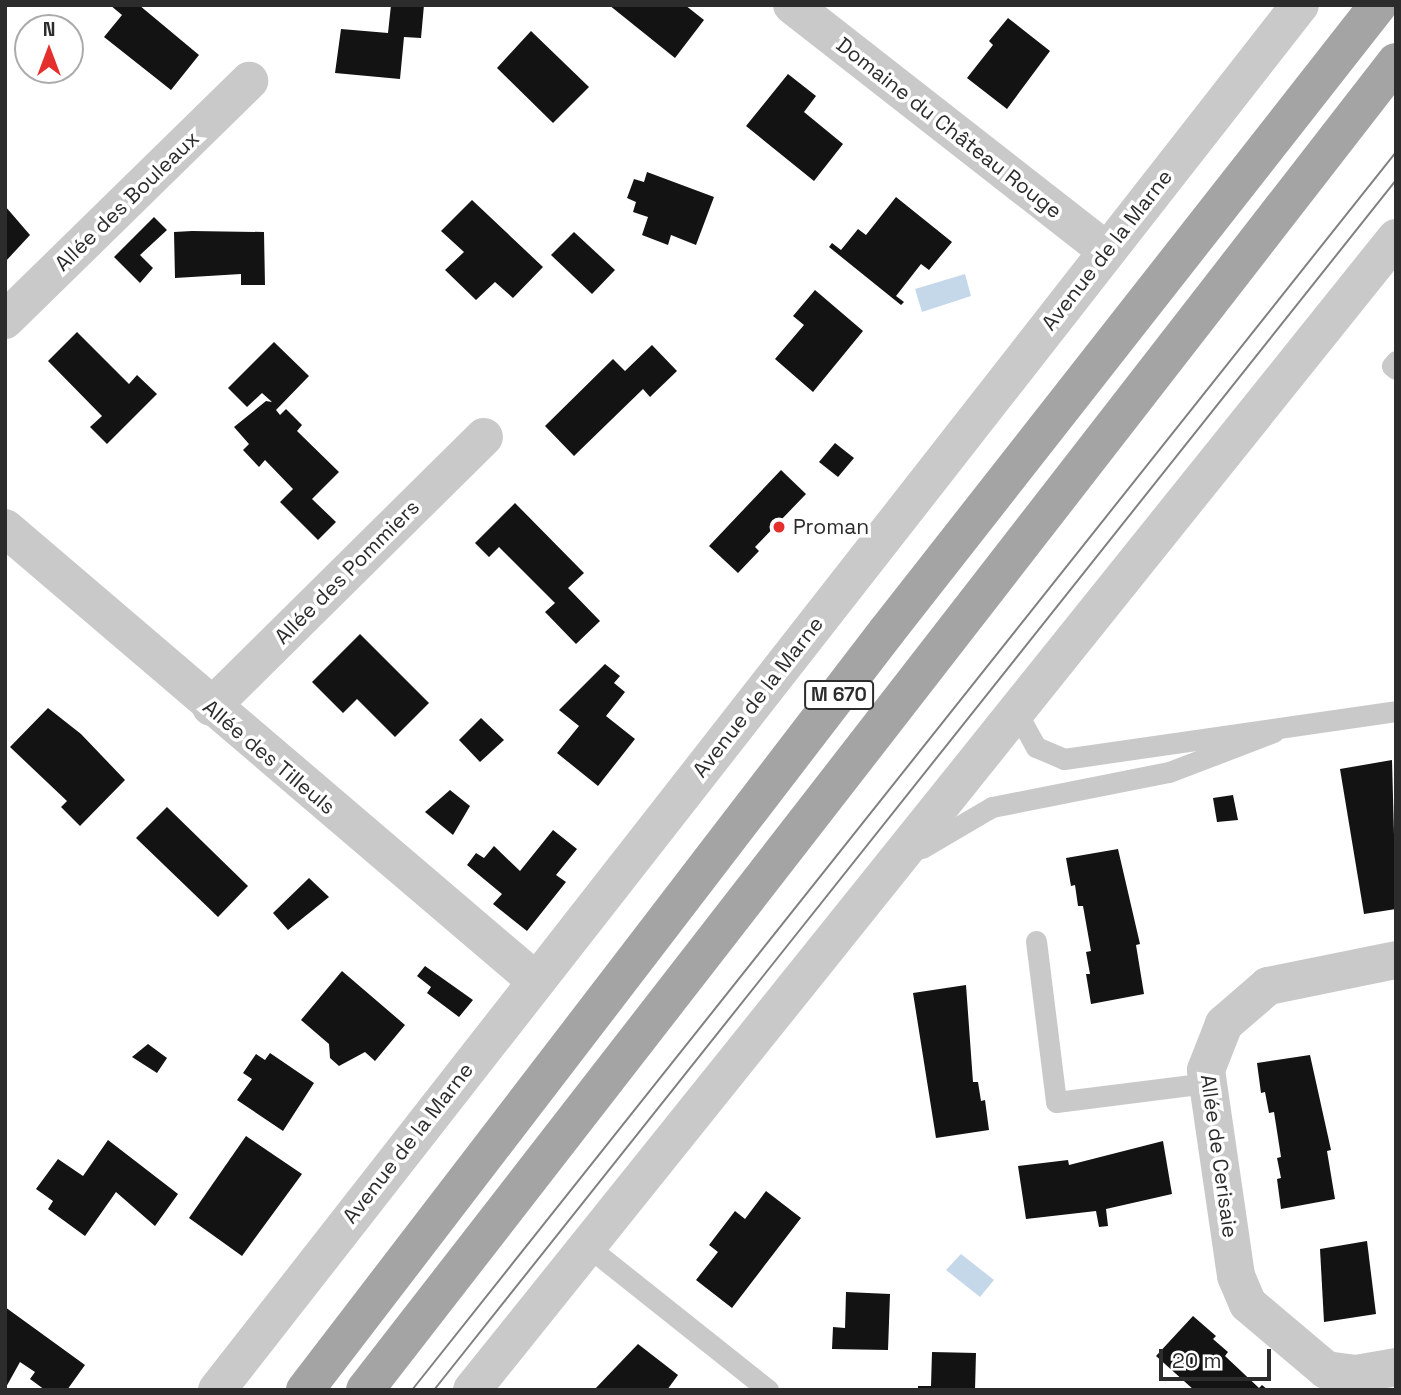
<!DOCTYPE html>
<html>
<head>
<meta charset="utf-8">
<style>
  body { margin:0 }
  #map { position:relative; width:1401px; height:1395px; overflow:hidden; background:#fff; font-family:"Space Grotesk",sans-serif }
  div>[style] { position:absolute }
  .water>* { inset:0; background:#c5d8ea }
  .building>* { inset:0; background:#131313 }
  .service>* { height:21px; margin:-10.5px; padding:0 10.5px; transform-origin:10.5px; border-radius:10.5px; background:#c9c9c9 }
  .minor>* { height:38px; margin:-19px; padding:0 19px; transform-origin:19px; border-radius:19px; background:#c9c9c9 }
  .tertiary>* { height:38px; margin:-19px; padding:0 19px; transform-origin:19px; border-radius:19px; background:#c9c9c9 }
  .primary>* { height:38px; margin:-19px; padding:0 19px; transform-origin:19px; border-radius:19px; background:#a4a4a4 }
  .tram>* { height:2px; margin:-1px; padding:0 1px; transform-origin:1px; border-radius:1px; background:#818181 }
  .dots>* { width:19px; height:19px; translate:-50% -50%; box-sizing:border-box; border:4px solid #fff; border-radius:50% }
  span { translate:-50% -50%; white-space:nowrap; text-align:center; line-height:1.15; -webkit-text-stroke:7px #fff; paint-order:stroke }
  .shield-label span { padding:2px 5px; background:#fff; border:2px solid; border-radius:5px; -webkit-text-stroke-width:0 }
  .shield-label { font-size:19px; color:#2c2c2c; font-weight:700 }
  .street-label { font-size:21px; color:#2c2c2c }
  .poi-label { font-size:21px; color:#2c2c2c }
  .left { translate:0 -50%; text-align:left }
  .frame { position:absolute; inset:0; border:7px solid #2c2c2c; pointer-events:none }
  .north { position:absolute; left:14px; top:14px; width:70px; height:70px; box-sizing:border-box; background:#fff; border:2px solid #ababab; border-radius:50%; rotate:0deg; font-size:19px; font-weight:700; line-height:28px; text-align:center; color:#2c2c2c }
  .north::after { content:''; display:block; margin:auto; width:24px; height:32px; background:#e52f2c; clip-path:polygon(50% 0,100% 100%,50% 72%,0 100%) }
  .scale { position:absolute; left:1159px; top:1349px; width:112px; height:32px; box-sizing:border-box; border:4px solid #2c2c2c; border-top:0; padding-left:9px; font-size:21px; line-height:24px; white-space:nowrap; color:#2c2c2c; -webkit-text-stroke:5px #fff; paint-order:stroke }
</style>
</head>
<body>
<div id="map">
  <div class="water">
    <i style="clip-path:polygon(965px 274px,971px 296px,922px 312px,915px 289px)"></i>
    <i style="clip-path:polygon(961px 1254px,994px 1280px,980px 1297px,946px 1270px)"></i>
  </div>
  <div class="building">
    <i style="clip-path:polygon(110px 5px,139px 5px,199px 55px,171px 90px,104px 37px,122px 15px)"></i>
    <i style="clip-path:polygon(391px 5px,424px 5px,421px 38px,404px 37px,400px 79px,335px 73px,341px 29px,388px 33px)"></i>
    <i style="clip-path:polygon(609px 5px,685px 5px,704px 20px,675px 58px)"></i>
    <i style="clip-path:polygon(1008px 18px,1050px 51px,1007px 109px,967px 78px,993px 45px,989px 41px)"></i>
    <i style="clip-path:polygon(531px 31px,589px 87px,553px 123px,497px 68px)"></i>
    <i style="clip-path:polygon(788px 74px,816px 96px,804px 112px,843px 144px,814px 181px,746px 126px)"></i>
    <i style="clip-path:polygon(647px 172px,714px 197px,696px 245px,671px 235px,668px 245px,642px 235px,648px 217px,633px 212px,636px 202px,627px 198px,634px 179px,644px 182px)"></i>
    <i style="clip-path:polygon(896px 197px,952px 242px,929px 270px,921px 264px,896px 296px,904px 302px,901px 305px,829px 247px,832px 243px,841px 250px,858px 229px,866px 235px)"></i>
    <i style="clip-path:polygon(472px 200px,543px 267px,513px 298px,495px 282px,476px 300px,445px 270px,464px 252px,441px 231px)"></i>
    <i style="clip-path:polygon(5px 206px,30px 235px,5px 262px)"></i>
    <i style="clip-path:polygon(154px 217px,167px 230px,140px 255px,153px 268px,140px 283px,114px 257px)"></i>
    <i style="clip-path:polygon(192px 231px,264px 232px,265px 285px,241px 285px,241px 274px,175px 278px,174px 232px)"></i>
    <i style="clip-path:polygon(574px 232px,615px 270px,592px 294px,551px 255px)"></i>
    <i style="clip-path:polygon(815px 290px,863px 331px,813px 392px,775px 359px,804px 325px,793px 316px)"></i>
    <i style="clip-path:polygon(77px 332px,129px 384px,137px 375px,157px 394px,107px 444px,90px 427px,102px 416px,48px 361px)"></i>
    <i style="clip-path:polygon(274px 342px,309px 376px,276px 410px,280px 415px,286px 409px,302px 425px,297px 431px,339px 472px,312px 499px,336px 522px,318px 540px,280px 502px,293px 489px,265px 460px,259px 467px,243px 450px,249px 444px,234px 427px,266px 401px,272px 402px,262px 393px,247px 407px,228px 388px)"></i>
    <i style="clip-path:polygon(652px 345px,677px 371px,650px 397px,643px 389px,574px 456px,545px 426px,613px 359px,625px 371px)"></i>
    <i style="clip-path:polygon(835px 443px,854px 458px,838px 477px,819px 462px)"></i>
    <i style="clip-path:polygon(781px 470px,806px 494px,755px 547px,759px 551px,738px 573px,709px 546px)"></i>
    <i style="clip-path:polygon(515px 503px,584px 573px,568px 588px,600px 621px,576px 644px,545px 612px,555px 603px,499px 547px,489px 557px,475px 543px)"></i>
    <i style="clip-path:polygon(360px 634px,429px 703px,395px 737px,357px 699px,343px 713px,312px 682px)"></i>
    <i style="clip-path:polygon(605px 664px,620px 676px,614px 683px,625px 692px,606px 716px,635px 739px,598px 786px,557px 753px,579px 726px,559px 710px)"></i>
    <i style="clip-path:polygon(48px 708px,81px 734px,125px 780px,80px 826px,61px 807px,67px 801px,10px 747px)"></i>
    <i style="clip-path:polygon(481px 718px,504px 740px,480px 762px,459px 740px)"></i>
    <i style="clip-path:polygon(1392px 760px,1396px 909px,1364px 914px,1340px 769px)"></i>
    <i style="clip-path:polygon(450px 790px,470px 806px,453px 835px,425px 812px)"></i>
    <i style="clip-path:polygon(1233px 795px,1238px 820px,1217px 822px,1213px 798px)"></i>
    <i style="clip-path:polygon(167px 807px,248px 886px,218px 917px,136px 838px)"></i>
    <i style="clip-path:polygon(553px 830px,577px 849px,556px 875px,566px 882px,527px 931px,493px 904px,502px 894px,467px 865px,476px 853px,484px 858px,494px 846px,520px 871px)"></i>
    <i style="clip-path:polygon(1118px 849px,1140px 944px,1136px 945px,1144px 994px,1091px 1004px,1086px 974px,1090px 974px,1086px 952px,1091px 951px,1083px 906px,1078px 906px,1075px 885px,1071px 886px,1066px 858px)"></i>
    <i style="clip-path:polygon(309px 878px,329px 897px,288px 930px,273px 913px)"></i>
    <i style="clip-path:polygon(425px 966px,473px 1000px,459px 1017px,427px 993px,431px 987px,417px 976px)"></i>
    <i style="clip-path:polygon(342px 971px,405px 1025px,375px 1061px,365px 1052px,339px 1066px,330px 1058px,329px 1044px,301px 1020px)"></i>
    <i style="clip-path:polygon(966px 985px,973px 1082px,978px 1082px,981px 1101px,985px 1100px,989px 1130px,936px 1138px,913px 993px)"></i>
    <i style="clip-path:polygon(148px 1044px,167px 1058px,157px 1073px,132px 1057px)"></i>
    <i style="clip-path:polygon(270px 1053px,314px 1083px,283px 1131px,237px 1100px,252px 1079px,243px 1073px,256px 1054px,265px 1060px)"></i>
    <i style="clip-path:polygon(1310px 1055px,1331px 1150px,1327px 1151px,1335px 1199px,1281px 1209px,1277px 1179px,1281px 1178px,1277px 1158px,1281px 1157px,1274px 1112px,1269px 1113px,1265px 1092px,1261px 1093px,1257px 1063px)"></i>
    <i style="clip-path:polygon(246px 1136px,302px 1174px,242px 1256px,189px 1218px)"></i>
    <i style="clip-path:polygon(108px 1140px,178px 1194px,155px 1226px,116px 1192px,85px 1236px,48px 1209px,53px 1201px,36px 1189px,58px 1159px,83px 1176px)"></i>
    <i style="clip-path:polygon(1163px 1141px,1172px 1194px,1106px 1209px,1108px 1226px,1099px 1227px,1096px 1211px,1026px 1219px,1018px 1166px,1068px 1160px,1069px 1165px)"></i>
    <i style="clip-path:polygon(766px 1191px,801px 1218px,732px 1308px,696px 1280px,718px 1252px,709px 1245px,735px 1211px,745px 1219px)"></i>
    <i style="clip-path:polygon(1367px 1241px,1376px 1314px,1324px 1322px,1320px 1249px)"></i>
    <i style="clip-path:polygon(846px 1292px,890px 1294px,888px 1350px,832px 1349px,833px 1327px,845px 1328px)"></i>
    <i style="clip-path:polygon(5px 1307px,85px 1365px,67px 1390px,45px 1390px,30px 1379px,35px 1372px,20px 1362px,5px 1389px)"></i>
    <i style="clip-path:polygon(1193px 1316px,1216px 1336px,1213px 1339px,1228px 1352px,1225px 1356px,1259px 1388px,1262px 1385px,1268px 1390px,1194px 1390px,1156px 1356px)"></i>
    <i style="clip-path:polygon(638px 1344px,678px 1375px,667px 1390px,594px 1390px)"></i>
    <i style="clip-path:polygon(932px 1352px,976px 1353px,975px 1390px,918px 1390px,918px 1386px,931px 1386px)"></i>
  </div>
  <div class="service">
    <i style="left:1396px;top:361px;width:6px;rotate:129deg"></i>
    <i style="left:1392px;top:366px;width:5px;rotate:37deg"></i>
    <i style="left:1017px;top:713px;width:39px;rotate:61deg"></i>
    <i style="left:1036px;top:747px;width:30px;rotate:23deg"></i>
    <i style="left:1064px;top:759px;width:335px;rotate:-8.2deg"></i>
    <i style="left:922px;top:848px;width:81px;rotate:-30.4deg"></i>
    <i style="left:992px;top:807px;width:180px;rotate:-11.2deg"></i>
    <i style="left:1169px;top:772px;width:112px;rotate:-20.9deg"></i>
    <i style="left:1036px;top:941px;width:162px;rotate:82.9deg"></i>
    <i style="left:1056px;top:1102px;width:151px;rotate:-7.2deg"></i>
    <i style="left:586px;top:1245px;width:233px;rotate:38.5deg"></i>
  </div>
  <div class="minor">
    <i style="left:792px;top:5px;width:398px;rotate:38deg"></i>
    <i style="left:5px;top:320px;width:342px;rotate:-44.4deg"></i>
    <i style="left:5px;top:528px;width:698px;rotate:40.47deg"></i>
    <i style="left:211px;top:707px;width:384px;rotate:-44.7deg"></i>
    <i style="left:1396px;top:960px;width:131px;rotate:168.5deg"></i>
    <i style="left:1268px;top:986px;width:58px;rotate:139.2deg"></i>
    <i style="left:1224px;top:1024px;width:49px;rotate:111.4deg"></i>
    <i style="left:1206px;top:1070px;width:208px;rotate:81.7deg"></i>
    <i style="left:1236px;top:1276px;width:30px;rotate:67deg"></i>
    <i style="left:1248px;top:1304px;width:102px;rotate:40.2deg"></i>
    <i style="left:1326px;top:1370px;width:30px;rotate:8deg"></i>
    <i style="left:1356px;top:1374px;width:41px;rotate:-9.9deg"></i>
  </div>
  <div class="tertiary">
    <i style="left:217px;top:1390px;width:1758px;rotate:-51.98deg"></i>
    <i style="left:472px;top:1390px;width:1477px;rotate:-51.27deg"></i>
  </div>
  <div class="primary">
    <i style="left:305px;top:1390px;width:956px;rotate:-52.52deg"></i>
    <i style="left:887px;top:631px;width:796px;rotate:-51.89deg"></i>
    <i style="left:365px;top:1390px;width:1681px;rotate:-52.18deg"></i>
  </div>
  <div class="tram">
    <i style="left:412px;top:1390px;width:1581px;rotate:-51.52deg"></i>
    <i style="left:434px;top:1390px;width:1546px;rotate:-51.51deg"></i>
  </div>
  <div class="dots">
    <i style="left:779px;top:527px;background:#e52f2c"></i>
  </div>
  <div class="shield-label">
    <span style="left:839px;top:695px">M 670</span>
  </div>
  <div class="street-label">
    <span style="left:949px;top:128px;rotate:38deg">Domaine du Château Rouge</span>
    <span style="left:127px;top:201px;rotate:-44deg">Allée des Bouleaux</span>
    <span style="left:1107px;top:250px;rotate:-52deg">Avenue de la Marne</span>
    <span style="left:347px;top:572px;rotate:-45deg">Allée des Pommiers</span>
    <span style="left:758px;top:697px;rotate:-52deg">Avenue de la Marne</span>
    <span style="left:269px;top:757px;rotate:40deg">Allée des Tilleuls</span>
    <span style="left:408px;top:1143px;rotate:-52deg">Avenue de la Marne</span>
    <span style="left:1219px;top:1156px;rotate:82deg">Allée de Cerisaie</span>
  </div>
  <div class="poi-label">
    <span class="left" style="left:793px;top:527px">Proman</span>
  </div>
  <div class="frame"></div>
  <div class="north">N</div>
  <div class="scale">20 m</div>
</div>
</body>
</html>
